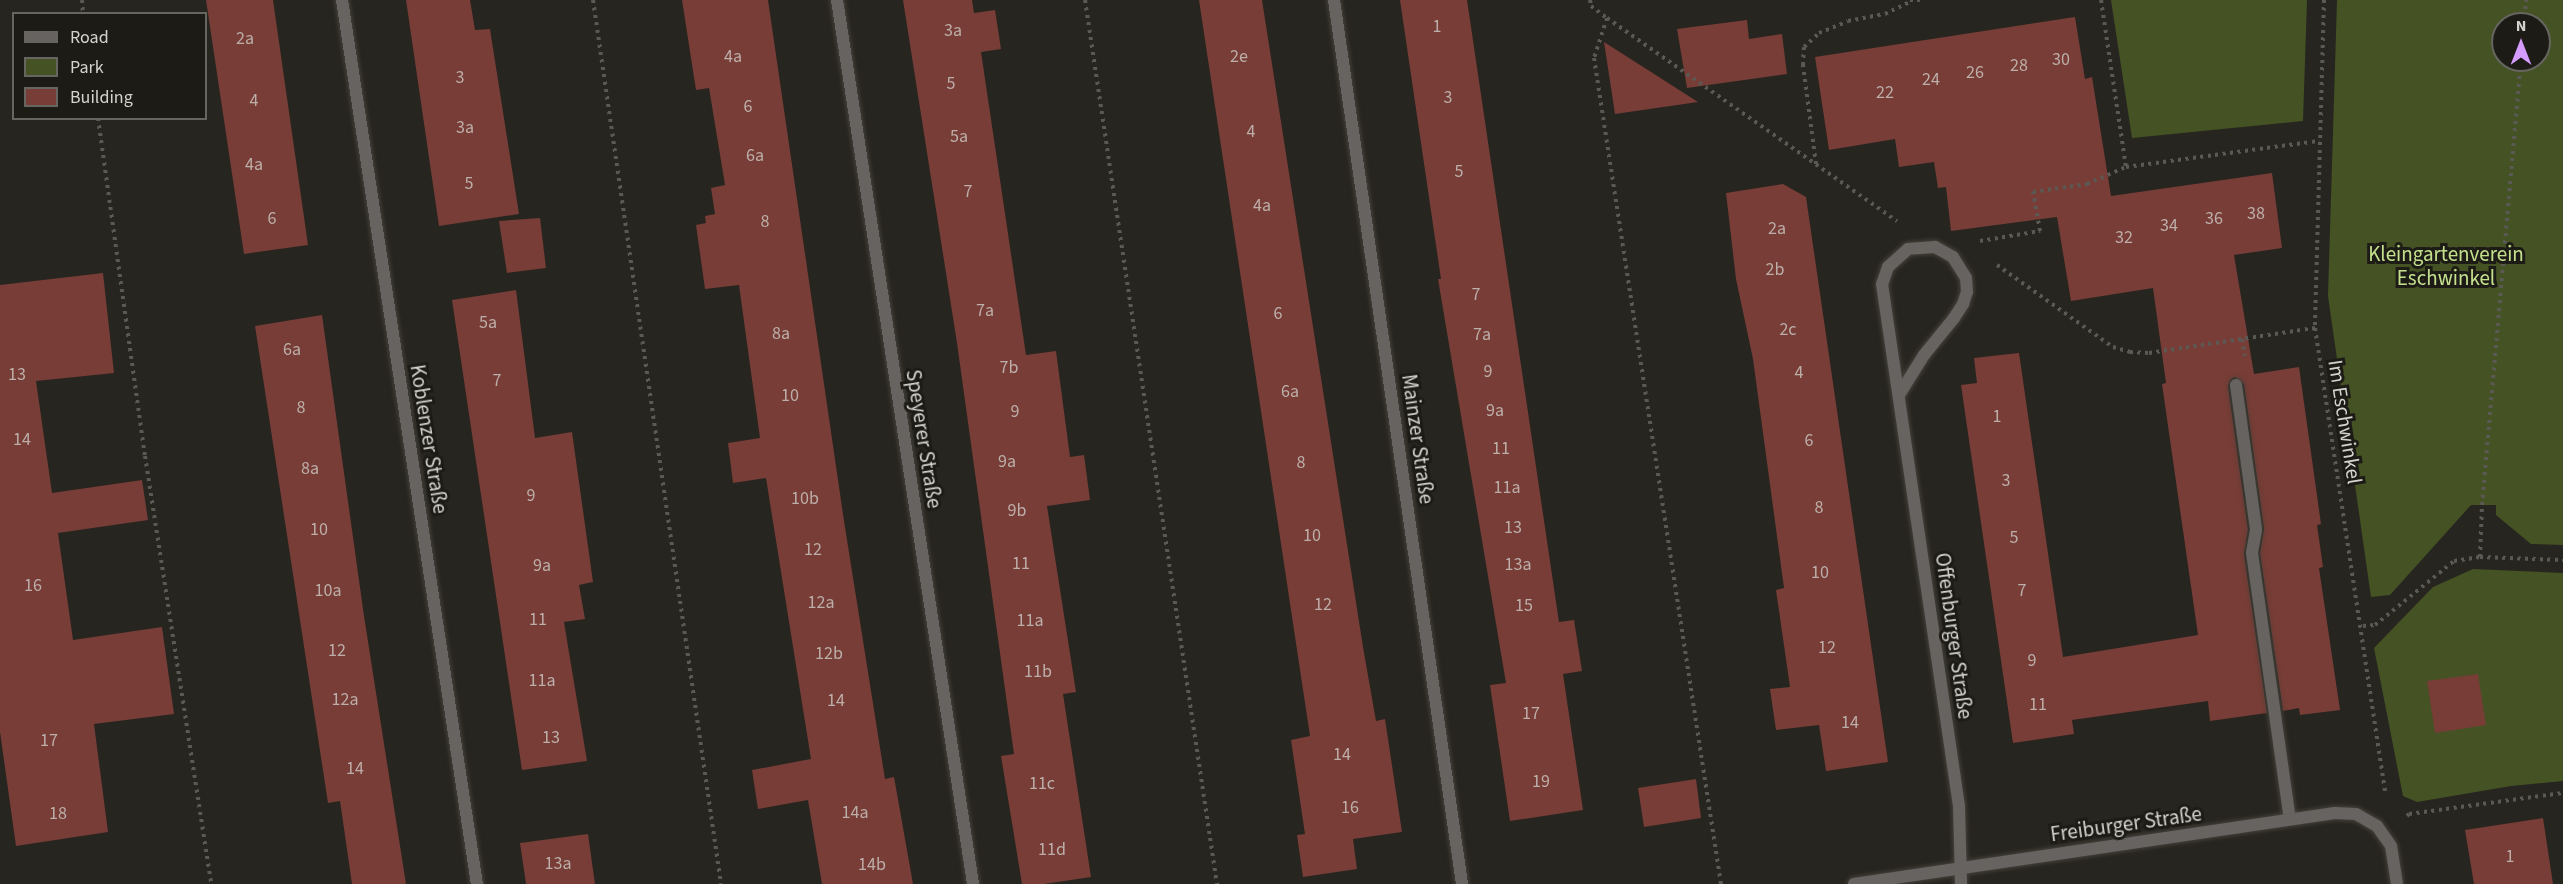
<!DOCTYPE html>
<html>
<head>
<meta charset="utf-8">
<style>
  body { margin:0 }
  #map { position:relative; width:2563px; height:884px; overflow:hidden; background:#27251f; font-family:"Source Sans 3",sans-serif }
  div>[style] { position:absolute }
  .green>* { inset:0; background:#445224 }
  .building>* { inset:0; background:#773d36 }
  .path>* { height:4px; margin-top:-2px; transform-origin:0; background:repeating-linear-gradient(90deg,#5b5954 0 3px,transparent 0 7.5px) }
  .roads { filter:drop-shadow(0 0 2px #43413b) drop-shadow(0 0 2px #43413b) }
  .lane>* { height:12px; margin:-6px; padding:0 6px; transform-origin:6px; border-radius:6px; background:#666361 }
  .street>* { height:12px; margin:-6px; padding:0 6px; transform-origin:6px; border-radius:6px; background:#666361 }
  span { translate:-50% -50%; white-space:nowrap; text-align:center; line-height:1.15; -webkit-text-stroke:6px #1d1b16; paint-order:stroke }
  .number-label { font-size:18px; color:#bdaea9 }
  .number-label span { -webkit-text-stroke-width:0 }
  .park-label { font-size:21px; color:#c4e08c }
  .street-label { font-size:21px; color:#d4d3cf }
  .legend { position:absolute; left:12px; top:12px; width:195px; height:108px; box-sizing:border-box; background:#1d1b16; border:2px solid #666560; margin:0; padding:8px 10px; list-style:none; font-size:18px; color:#d4d3cf }
  .legend li { display:flex; align-items:center; gap:12px; height:30px }
  .legend b { width:30px; border:2px solid #666560 }
  .north { position:absolute; left:2491px; top:12px; width:60px; height:60px; box-sizing:border-box; background:#1d1b16; border:2px solid #666560; border-radius:50%; rotate:0deg; font-size:16px; font-weight:700; line-height:24px; text-align:center; color:#d4d3cf }
  .north::after { content:''; display:block; margin:auto; width:21px; height:27px; background:#d39cfd; clip-path:polygon(50% 0,100% 100%,50% 72%,0 100%) }
</style>
</head>
<body>
<div id="map">
  <div class="green">
    <i style="clip-path:polygon(2111px 0,2307px 0,2303px 121px,2132px 138px)"></i>
    <i style="clip-path:polygon(evenodd,2337px 0,2563px 0,2563px 545px,2531px 544px,2496px 515px,2496px 505px,2471px 505px,2390px 595px,2371px 597px,2328px 296px,2337px 0,2503px 24px,2539px 24px,2539px 60px,2503px 60px,2503px 24px)"></i>
    <i style="clip-path:polygon(2473px 569px,2563px 573px,2563px 781px,2511px 786px,2417px 802px,2403px 796px,2374px 648px,2433px 587px)"></i>
  </div>
  <div class="building">
    <i style="clip-path:polygon(206px 0,273px 0,308px 245px,244px 254px)"></i>
    <i style="clip-path:polygon(406px 0,470px 0,475px 30px,490px 29px,519px 214px,439px 226px)"></i>
    <i style="clip-path:polygon(682px 0,768px 0,844px 521px,885px 779px,894px 777px,913px 884px,822px 884px,808px 800px,758px 809px,752px 770px,811px 759px,766px 478px,733px 483px,728px 443px,760px 438px,739px 285px,705px 289px,696px 225px,706px 223px,705px 216px,715px 214px,711px 188px,725px 185px,709px 88px,696px 90px)"></i>
    <i style="clip-path:polygon(903px 0,972px 0,974px 13px,995px 10px,1001px 49px,981px 52px,1026px 355px,1056px 351px,1070px 457px,1084px 455px,1090px 500px,1047px 506px,1076px 692px,1063px 694px,1091px 877px,1044px 884px,1022px 884px,1001px 756px,1014px 754px,957px 343px)"></i>
    <i style="clip-path:polygon(1199px 0,1262px 0,1363px 647px,1376px 721px,1385px 719px,1402px 832px,1353px 839px,1357px 869px,1303px 877px,1297px 835px,1305px 834px,1291px 740px,1310px 736px)"></i>
    <i style="clip-path:polygon(1400px 0,1467px 0,1559px 622px,1574px 620px,1582px 671px,1563px 674px,1583px 810px,1510px 821px,1490px 685px,1506px 683px,1438px 279px,1441px 279px)"></i>
    <i style="clip-path:polygon(2075px 17px,2085px 79px,2092px 77px,2111px 196px,2272px 173px,2282px 248px,2234px 255px,2254px 374px,2299px 367px,2321px 524px,2317px 525px,2323px 567px,2319px 568px,2340px 710px,2300px 715px,2299px 708px,2283px 711px,2260px 553px,2264px 529px,2244px 384px,2235px 377px,2231px 379px,2228px 386px,2248px 530px,2244px 554px,2267px 713px,2210px 721px,2208px 701px,2072px 720px,2074px 734px,2013px 743px,1961px 385px,1977px 383px,1974px 358px,2019px 353px,2063px 657px,2198px 635px,2162px 384px,2166px 383px,2153px 288px,2071px 301px,2057px 217px,1951px 231px,1946px 187px,1938px 188px,1934px 162px,1899px 167px,1895px 139px,1829px 150px,1815px 57px)"></i>
    <i style="clip-path:polygon(1747px 20px,1749px 39px,1782px 34px,1787px 74px,1687px 88px,1677px 29px)"></i>
    <i style="clip-path:polygon(1604px 42px,1698px 102px,1615px 114px)"></i>
    <i style="clip-path:polygon(1783px 184px,1806px 197px,1888px 762px,1826px 771px,1819px 725px,1776px 730px,1770px 689px,1790px 687px,1776px 590px,1784px 588px,1753px 359px,1736px 279px,1726px 193px)"></i>
    <i style="clip-path:polygon(540px 218px,546px 268px,507px 273px,499px 221px)"></i>
    <i style="clip-path:polygon(103px 273px,114px 373px,36px 381px,52px 493px,142px 480px,148px 520px,58px 533px,73px 640px,162px 627px,174px 714px,94px 724px,108px 832px,16px 846px,0 732px,0 285px)"></i>
    <i style="clip-path:polygon(516px 290px,535px 438px,572px 432px,593px 582px,579px 585px,585px 619px,564px 622px,587px 761px,522px 770px,452px 300px)"></i>
    <i style="clip-path:polygon(322px 315px,364px 616px,406px 884px,352px 884px,340px 801px,328px 803px,255px 326px)"></i>
    <i style="clip-path:polygon(2478px 674px,2486px 725px,2435px 733px,2427px 681px)"></i>
    <i style="clip-path:polygon(1696px 779px,1701px 818px,1644px 827px,1638px 788px)"></i>
    <i style="clip-path:polygon(2543px 818px,2553px 884px,2474px 884px,2465px 830px)"></i>
    <i style="clip-path:polygon(588px 834px,595px 884px,526px 884px,520px 843px)"></i>
  </div>
  <div class="path">
    <i style="left:82px;top:0;width:14px;rotate:86deg"></i>
    <i style="left:593px;top:0;width:893px;rotate:81.76deg"></i>
    <i style="left:1085px;top:0;width:894px;rotate:81.51deg"></i>
    <i style="left:1590px;top:0;width:6px;rotate:81deg"></i>
    <i style="left:1591px;top:6px;width:20px;rotate:37deg"></i>
    <i style="left:1607px;top:18px;width:354px;rotate:35deg"></i>
    <i style="left:1910px;top:0;width:15px"></i>
    <i style="left:2101px;top:0;width:169px;rotate:81.5deg"></i>
    <i style="left:2324px;top:0;width:328px;rotate:91.6deg"></i>
    <i style="left:2315px;top:328px;width:472px;rotate:81.4deg"></i>
    <i style="left:1607px;top:18px;width:42px;rotate:108deg"></i>
    <i style="left:1594px;top:58px;width:836px;rotate:81.26deg"></i>
    <i style="left:2524px;top:24px;width:24px;rotate:-85deg"></i>
    <i style="left:98px;top:118px;width:341px;rotate:82.1deg"></i>
    <i style="left:145px;top:456px;width:433px;rotate:81.2deg"></i>
    <i style="left:1816px;top:164px;width:100px;rotate:-97.5deg"></i>
    <i style="left:1803px;top:65px;width:18px;rotate:-87deg"></i>
    <i style="left:1804px;top:47px;width:21px;rotate:-43deg"></i>
    <i style="left:1819px;top:33px;width:31px;rotate:-22deg"></i>
    <i style="left:1848px;top:21px;width:38px;rotate:-11deg"></i>
    <i style="left:1885px;top:14px;width:28px;rotate:-26deg"></i>
    <i style="left:1980px;top:241px;width:61px;rotate:-9.5deg"></i>
    <i style="left:2040px;top:231px;width:40px;rotate:-100deg"></i>
    <i style="left:2033px;top:192px;width:55px;rotate:-8.4deg"></i>
    <i style="left:2087px;top:184px;width:43px;rotate:-23.6deg"></i>
    <i style="left:2126px;top:167px;width:195px;rotate:-7.7deg"></i>
    <i style="left:1997px;top:265px;width:142px;rotate:35.3deg"></i>
    <i style="left:2113px;top:347px;width:18px;rotate:16deg"></i>
    <i style="left:2130px;top:352px;width:19px;rotate:3deg"></i>
    <i style="left:2149px;top:353px;width:168px;rotate:-8.6deg"></i>
    <i style="left:2242px;top:339px;width:17px;rotate:80deg"></i>
    <i style="left:2480px;top:557px;width:52px;rotate:-87.8deg"></i>
    <i style="left:2482px;top:505px;width:447px;rotate:-85deg"></i>
    <i style="left:2363px;top:626px;width:12px;rotate:-5deg"></i>
    <i style="left:2375px;top:625px;width:102px;rotate:-39deg"></i>
    <i style="left:2454px;top:561px;width:26px;rotate:-9deg"></i>
    <i style="left:2480px;top:557px;width:83px;rotate:2.1deg"></i>
    <i style="left:2407px;top:816px;width:3px;rotate:-45deg"></i>
    <i style="left:2409px;top:814px;width:155px;rotate:-7.8deg"></i>
  </div>
  <div class="roads">
    <div class="lane">
      <i style="left:2236px;top:385px;width:146px;rotate:82.1deg"></i>
      <i style="left:2256px;top:530px;width:23px;rotate:100deg"></i>
      <i style="left:2252px;top:553px;width:269px;rotate:81.9deg"></i>
    </div>
    <div class="street">
      <i style="left:342px;top:0;width:894px;rotate:81.32deg"></i>
      <i style="left:837px;top:0;width:894px;rotate:81.25deg"></i>
      <i style="left:1334px;top:0;width:893px;rotate:81.76deg"></i>
      <i style="left:1899px;top:395px;width:47px;rotate:-58deg"></i>
      <i style="left:1924px;top:355px;width:48px;rotate:-51deg"></i>
      <i style="left:1954px;top:318px;width:17px;rotate:-57deg"></i>
      <i style="left:1963px;top:304px;width:13px;rotate:-72deg"></i>
      <i style="left:1967px;top:292px;width:14px;rotate:-94deg"></i>
      <i style="left:1966px;top:278px;width:25px;rotate:-122deg"></i>
      <i style="left:1953px;top:257px;width:21px;rotate:-151deg"></i>
      <i style="left:1935px;top:247px;width:27px;rotate:176deg"></i>
      <i style="left:1908px;top:249px;width:27px;rotate:138deg"></i>
      <i style="left:1888px;top:267px;width:18px;rotate:109deg"></i>
      <i style="left:1882px;top:284px;width:528px;rotate:81.61deg"></i>
      <i style="left:1959px;top:806px;width:78px;rotate:88.5deg"></i>
      <i style="left:1854px;top:884px;width:486px;rotate:-8.4deg"></i>
      <i style="left:2335px;top:813px;width:21px;rotate:3deg"></i>
      <i style="left:2356px;top:814px;width:24px;rotate:30deg"></i>
      <i style="left:2377px;top:826px;width:24px;rotate:55deg"></i>
      <i style="left:2391px;top:846px;width:38px;rotate:81deg"></i>
    </div>
  </div>
  <div class="number-label">
    <span style="left:1437px;top:27px">1</span>
    <span style="left:953px;top:31px">3a</span>
    <span style="left:245px;top:39px">2a</span>
    <span style="left:733px;top:57px">4a</span>
    <span style="left:1239px;top:57px">2e</span>
    <span style="left:2061px;top:60px">30</span>
    <span style="left:2019px;top:66px">28</span>
    <span style="left:1975px;top:73px">26</span>
    <span style="left:460px;top:78px">3</span>
    <span style="left:1931px;top:80px">24</span>
    <span style="left:951px;top:84px">5</span>
    <span style="left:1885px;top:93px">22</span>
    <span style="left:1448px;top:98px">3</span>
    <span style="left:254px;top:101px">4</span>
    <span style="left:748px;top:107px">6</span>
    <span style="left:465px;top:128px">3a</span>
    <span style="left:1251px;top:132px">4</span>
    <span style="left:959px;top:137px">5a</span>
    <span style="left:755px;top:156px">6a</span>
    <span style="left:254px;top:165px">4a</span>
    <span style="left:1459px;top:172px">5</span>
    <span style="left:469px;top:184px">5</span>
    <span style="left:968px;top:192px">7</span>
    <span style="left:1262px;top:206px">4a</span>
    <span style="left:2256px;top:214px">38</span>
    <span style="left:272px;top:219px">6</span>
    <span style="left:2214px;top:219px">36</span>
    <span style="left:765px;top:222px">8</span>
    <span style="left:2169px;top:226px">34</span>
    <span style="left:1777px;top:229px">2a</span>
    <span style="left:2124px;top:238px">32</span>
    <span style="left:1775px;top:270px">2b</span>
    <span style="left:1476px;top:295px">7</span>
    <span style="left:985px;top:311px">7a</span>
    <span style="left:1278px;top:314px">6</span>
    <span style="left:488px;top:323px">5a</span>
    <span style="left:1788px;top:330px">2c</span>
    <span style="left:781px;top:334px">8a</span>
    <span style="left:1482px;top:335px">7a</span>
    <span style="left:292px;top:350px">6a</span>
    <span style="left:1009px;top:368px">7b</span>
    <span style="left:1488px;top:372px">9</span>
    <span style="left:1799px;top:373px">4</span>
    <span style="left:17px;top:375px">13</span>
    <span style="left:497px;top:381px">7</span>
    <span style="left:1290px;top:392px">6a</span>
    <span style="left:790px;top:396px">10</span>
    <span style="left:301px;top:408px">8</span>
    <span style="left:1495px;top:411px">9a</span>
    <span style="left:1015px;top:412px">9</span>
    <span style="left:1997px;top:417px">1</span>
    <span style="left:22px;top:440px">14</span>
    <span style="left:1809px;top:441px">6</span>
    <span style="left:1501px;top:449px">11</span>
    <span style="left:1007px;top:462px">9a</span>
    <span style="left:1301px;top:463px">8</span>
    <span style="left:310px;top:469px">8a</span>
    <span style="left:2006px;top:481px">3</span>
    <span style="left:1507px;top:488px">11a</span>
    <span style="left:531px;top:496px">9</span>
    <span style="left:805px;top:499px">10b</span>
    <span style="left:1819px;top:508px">8</span>
    <span style="left:1017px;top:511px">9b</span>
    <span style="left:1513px;top:528px">13</span>
    <span style="left:319px;top:530px">10</span>
    <span style="left:1312px;top:536px">10</span>
    <span style="left:2014px;top:538px">5</span>
    <span style="left:813px;top:550px">12</span>
    <span style="left:1021px;top:564px">11</span>
    <span style="left:1518px;top:565px">13a</span>
    <span style="left:542px;top:566px">9a</span>
    <span style="left:1820px;top:573px">10</span>
    <span style="left:33px;top:586px">16</span>
    <span style="left:328px;top:591px">10a</span>
    <span style="left:2022px;top:591px">7</span>
    <span style="left:821px;top:603px">12a</span>
    <span style="left:1323px;top:605px">12</span>
    <span style="left:1524px;top:606px">15</span>
    <span style="left:538px;top:620px">11</span>
    <span style="left:1030px;top:621px">11a</span>
    <span style="left:1827px;top:648px">12</span>
    <span style="left:337px;top:651px">12</span>
    <span style="left:829px;top:654px">12b</span>
    <span style="left:2032px;top:661px">9</span>
    <span style="left:1038px;top:672px">11b</span>
    <span style="left:542px;top:681px">11a</span>
    <span style="left:345px;top:700px">12a</span>
    <span style="left:836px;top:701px">14</span>
    <span style="left:2038px;top:705px">11</span>
    <span style="left:1531px;top:714px">17</span>
    <span style="left:1850px;top:723px">14</span>
    <span style="left:551px;top:738px">13</span>
    <span style="left:49px;top:741px">17</span>
    <span style="left:1342px;top:755px">14</span>
    <span style="left:355px;top:769px">14</span>
    <span style="left:1541px;top:782px">19</span>
    <span style="left:1042px;top:784px">11c</span>
    <span style="left:1350px;top:808px">16</span>
    <span style="left:855px;top:813px">14a</span>
    <span style="left:58px;top:814px">18</span>
    <span style="left:1052px;top:850px">11d</span>
    <span style="left:2510px;top:857px">1</span>
    <span style="left:558px;top:864px">13a</span>
    <span style="left:872px;top:865px">14b</span>
  </div>
  <div class="park-label">
    <span style="left:2446px;top:266px">Kleingartenverein<br>Eschwinkel</span>
  </div>
  <div class="street-label">
    <span style="left:2345px;top:422px;rotate:81deg">Im Eschwinkel</span>
    <span style="left:429px;top:439px;rotate:81deg">Koblenzer Straße</span>
    <span style="left:924px;top:439px;rotate:81deg">Speyerer Straße</span>
    <span style="left:1418px;top:439px;rotate:82deg">Mainzer Straße</span>
    <span style="left:1954px;top:636px;rotate:82deg">Offenburger Straße</span>
    <span style="left:2126px;top:824px;rotate:-8deg">Freiburger Straße</span>
  </div>
  <ul class="legend">
  <li><b style="height:8px;background:#666361"></b>Road</li>
  <li><b style="height:16px;background:#445224"></b>Park</li>
  <li><b style="height:16px;background:#773d36"></b>Building</li>
  </ul>
  <div class="north">N</div>
</div>
</body>
</html>
